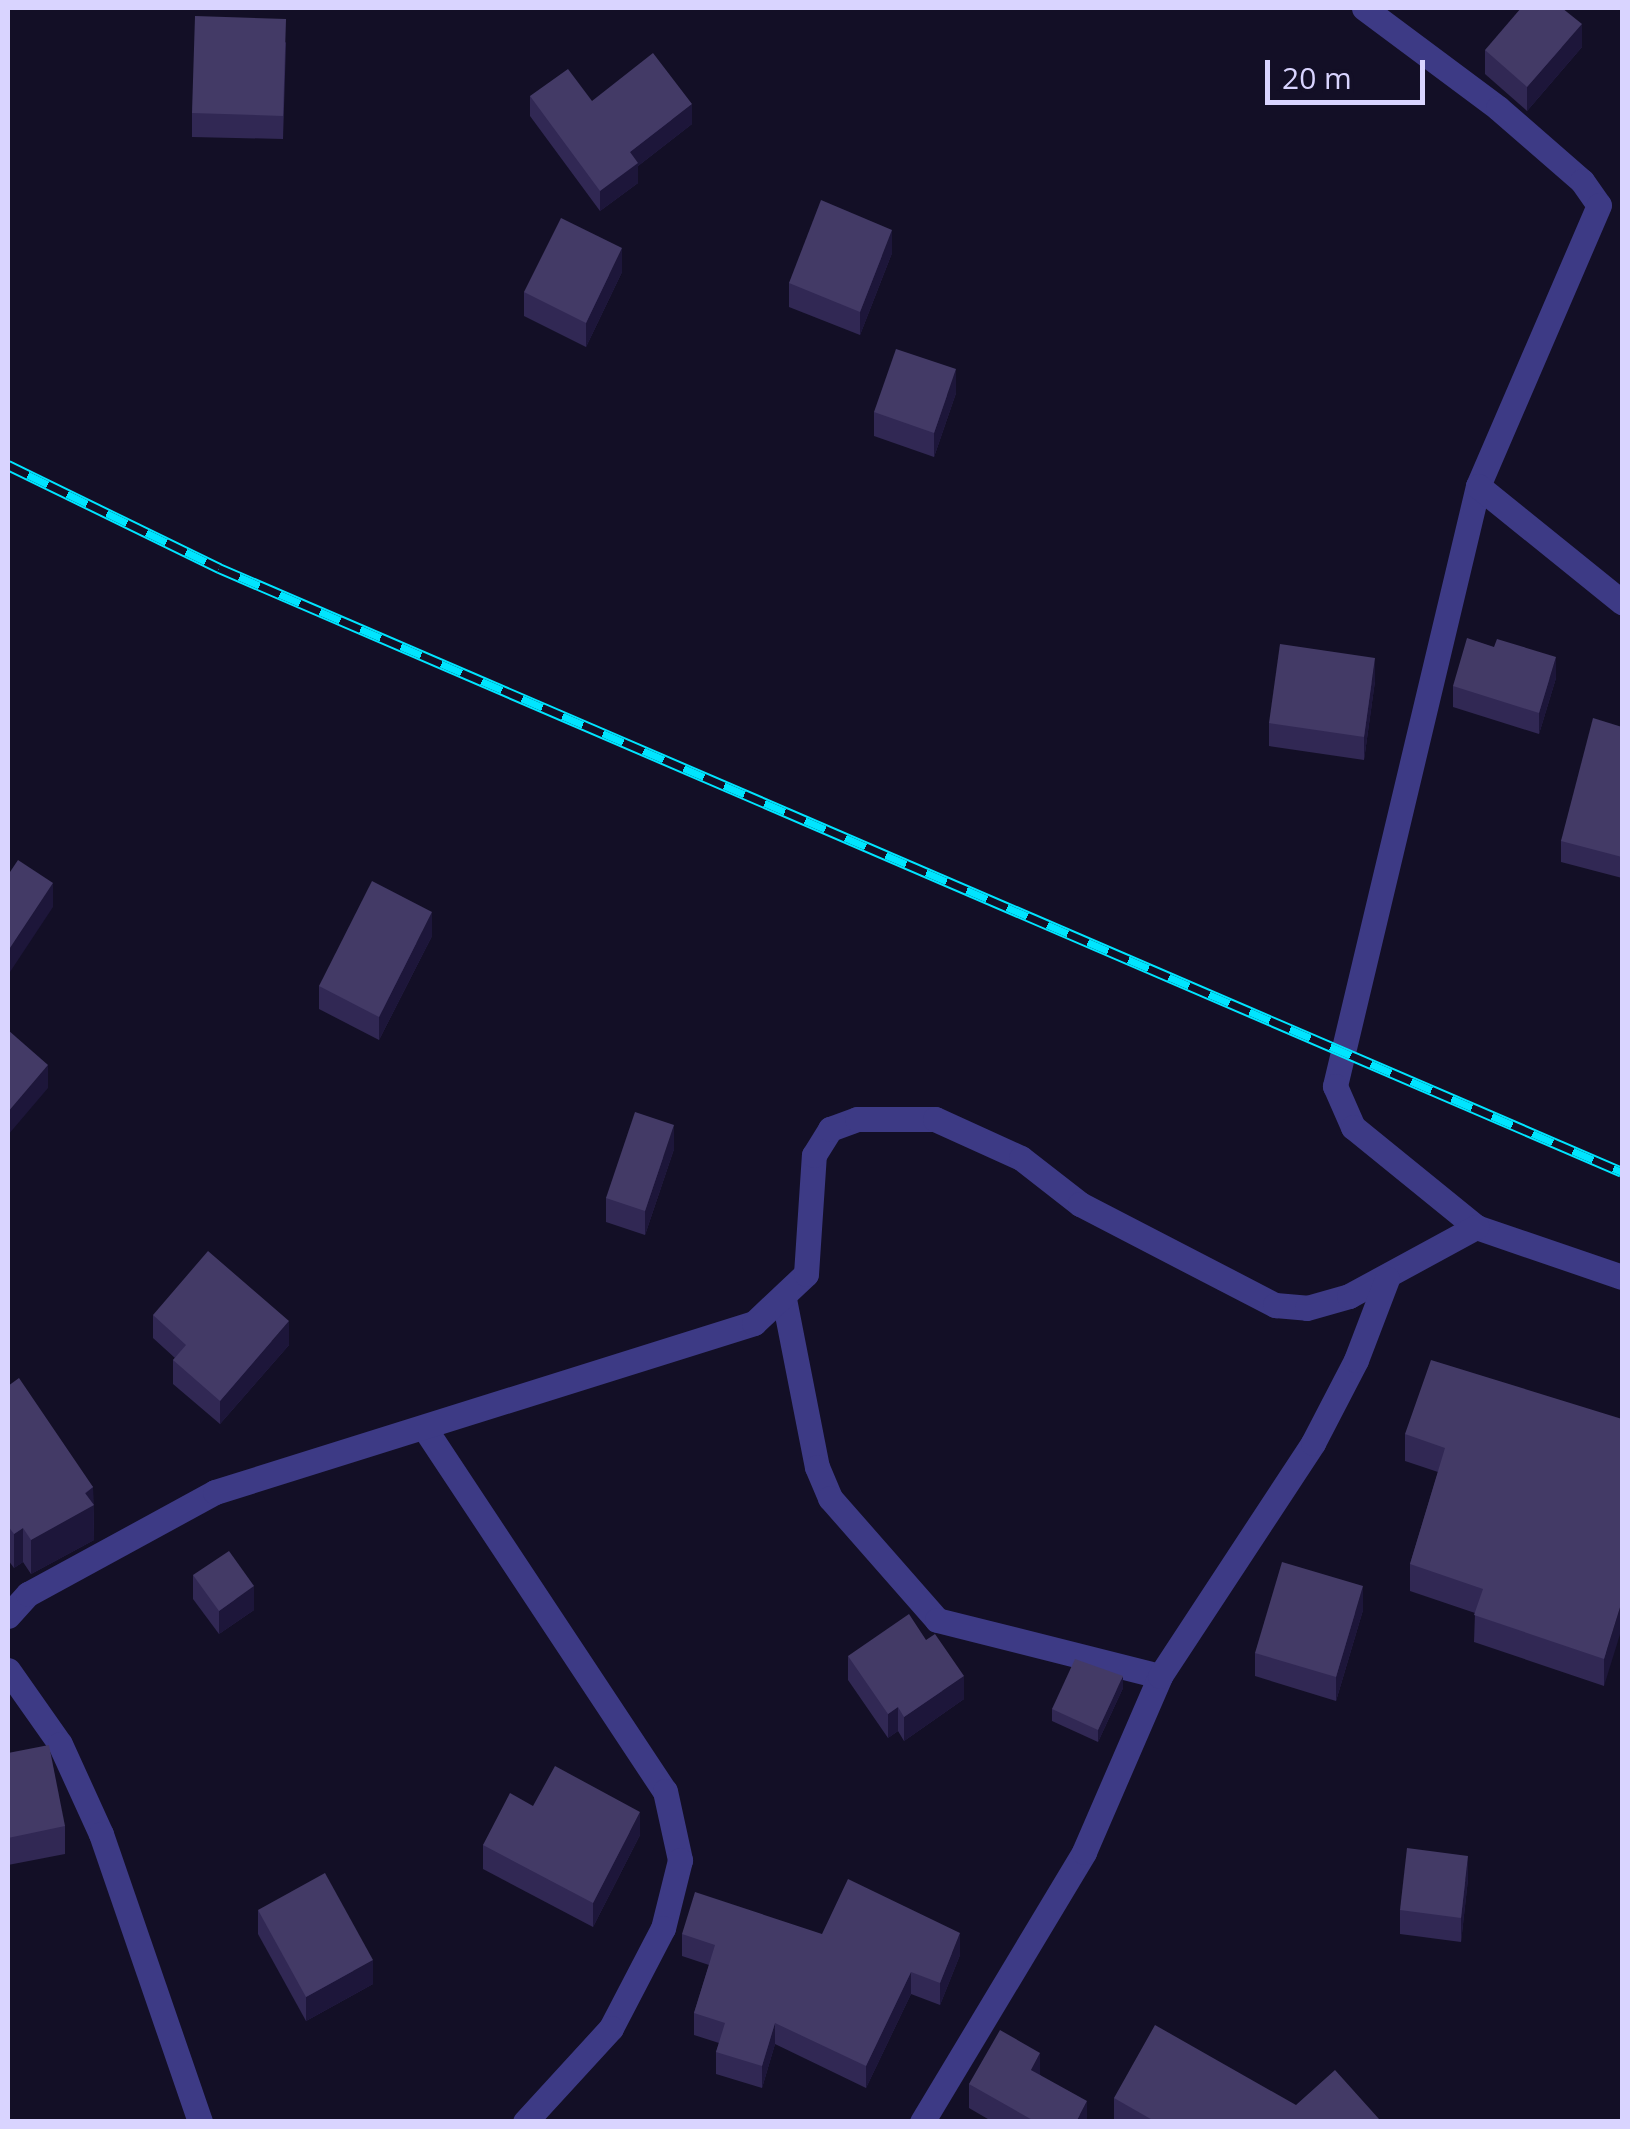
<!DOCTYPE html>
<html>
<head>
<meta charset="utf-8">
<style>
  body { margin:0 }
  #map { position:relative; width:1630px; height:2129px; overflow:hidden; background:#130f26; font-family:"Open Sans",sans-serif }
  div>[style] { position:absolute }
  .street>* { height:25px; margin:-12.5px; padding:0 12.5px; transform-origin:12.5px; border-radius:12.5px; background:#3d3a85 }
  .rail>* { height:11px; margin-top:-5.5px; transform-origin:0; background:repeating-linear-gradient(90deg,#130f26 0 22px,#00e5ff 0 44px); box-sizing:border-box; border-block:2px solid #00e5ff }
  .wall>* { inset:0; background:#312854 }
  .shaded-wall>* { inset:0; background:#1d163a }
  .building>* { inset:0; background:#433a66 }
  span { translate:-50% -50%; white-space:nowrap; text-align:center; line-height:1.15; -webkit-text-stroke:10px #130f26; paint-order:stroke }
  .frame { position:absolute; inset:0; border:10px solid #d9d4ff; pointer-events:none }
  .scale { position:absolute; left:1265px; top:60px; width:160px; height:45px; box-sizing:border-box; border:5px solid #d9d4ff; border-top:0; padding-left:12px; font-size:30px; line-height:35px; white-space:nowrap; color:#d9d4ff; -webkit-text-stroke:8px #130f26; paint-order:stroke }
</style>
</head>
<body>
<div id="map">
  <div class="street">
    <i style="left:1364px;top:8px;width:167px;rotate:36.7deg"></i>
    <i style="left:1498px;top:108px;width:111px;rotate:41deg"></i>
    <i style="left:1582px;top:181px;width:29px;rotate:55deg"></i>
    <i style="left:1599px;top:205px;width:306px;rotate:113.3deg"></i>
    <i style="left:1478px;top:486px;width:617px;rotate:103.41deg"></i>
    <i style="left:1335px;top:1086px;width:45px;rotate:66.3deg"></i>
    <i style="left:1353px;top:1127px;width:159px;rotate:39.1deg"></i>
    <i style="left:1476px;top:1227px;width:154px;rotate:18.9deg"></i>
    <i style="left:1478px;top:486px;width:185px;rotate:38.9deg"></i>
    <i style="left:784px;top:1299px;width:171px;rotate:78.9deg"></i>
    <i style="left:817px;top:1467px;width:34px;rotate:67deg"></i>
    <i style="left:830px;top:1498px;width:162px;rotate:48.7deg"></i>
    <i style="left:937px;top:1620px;width:230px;rotate:14.1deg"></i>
    <i style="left:425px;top:1429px;width:434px;rotate:56.5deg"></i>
    <i style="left:665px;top:1791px;width:71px;rotate:77.7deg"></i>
    <i style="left:680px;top:1860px;width:70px;rotate:104deg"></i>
    <i style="left:663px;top:1928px;width:113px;rotate:117.5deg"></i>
    <i style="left:611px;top:2028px;width:127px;rotate:132.5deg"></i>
    <i style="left:8px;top:1616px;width:30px;rotate:-48deg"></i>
    <i style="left:28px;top:1594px;width:213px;rotate:-28.6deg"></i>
    <i style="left:215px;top:1492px;width:565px;rotate:-17.41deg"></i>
    <i style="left:754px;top:1323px;width:71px;rotate:-43.3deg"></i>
    <i style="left:806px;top:1274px;width:119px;rotate:-86.2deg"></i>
    <i style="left:814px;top:1155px;width:31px;rotate:-58deg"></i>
    <i style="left:830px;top:1129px;width:29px;rotate:-20deg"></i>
    <i style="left:857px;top:1119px;width:78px"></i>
    <i style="left:935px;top:1119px;width:94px;rotate:24.4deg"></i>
    <i style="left:1021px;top:1158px;width:75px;rotate:37.9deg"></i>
    <i style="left:1080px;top:1204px;width:220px;rotate:27.4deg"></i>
    <i style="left:1275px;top:1305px;width:32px;rotate:5deg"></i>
    <i style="left:1307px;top:1308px;width:44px;rotate:-15.9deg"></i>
    <i style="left:1349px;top:1296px;width:145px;rotate:-28.5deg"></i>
    <i style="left:8px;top:1670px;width:90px;rotate:54.9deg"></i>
    <i style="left:60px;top:1744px;width:99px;rotate:65.5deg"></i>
    <i style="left:101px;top:1834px;width:305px;rotate:71deg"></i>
    <i style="left:922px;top:2122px;width:315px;rotate:-59deg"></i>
    <i style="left:1084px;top:1852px;width:192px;rotate:-66.6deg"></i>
    <i style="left:1160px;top:1676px;width:279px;rotate:-56.7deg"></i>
    <i style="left:1313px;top:1443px;width:93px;rotate:-62.6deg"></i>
    <i style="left:1356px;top:1360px;width:87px;rotate:-69.1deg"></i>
  </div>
  <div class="rail">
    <i style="left:8px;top:465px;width:235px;rotate:26deg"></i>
    <i style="left:219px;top:568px;width:1527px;rotate:23.29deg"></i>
  </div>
  <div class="wall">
    <i style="clip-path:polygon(286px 42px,283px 139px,192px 137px,192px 113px)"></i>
    <i style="clip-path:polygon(1582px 47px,1527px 111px,1485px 74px,1485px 50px)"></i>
    <i style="clip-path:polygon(530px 96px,592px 101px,692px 124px,638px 166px,638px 183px,600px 211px,530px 116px)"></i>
    <i style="clip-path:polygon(892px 253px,860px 335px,789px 307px,789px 283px)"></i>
    <i style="clip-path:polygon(622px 272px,586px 347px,524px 316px,524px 292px)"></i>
    <i style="clip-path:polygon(956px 393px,934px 457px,874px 436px,874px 412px)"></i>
    <i style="clip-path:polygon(1556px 678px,1539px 734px,1453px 707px,1453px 686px)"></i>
    <i style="clip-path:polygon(1375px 681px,1364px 760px,1269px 746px,1269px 723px)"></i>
    <i style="clip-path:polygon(1622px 727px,1622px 878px,1561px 862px,1561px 841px)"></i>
    <i style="clip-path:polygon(432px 936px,379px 1040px,319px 1009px,319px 986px)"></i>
    <i style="clip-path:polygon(674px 1149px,645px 1235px,606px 1222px,606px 1198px)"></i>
    <i style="clip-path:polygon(153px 1315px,289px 1345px,220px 1424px,173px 1384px,173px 1360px,175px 1358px,153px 1338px)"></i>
    <i style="clip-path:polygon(8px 1386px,93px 1487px,94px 1540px,31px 1574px,23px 1562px,14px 1568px,8px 1560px)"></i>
    <i style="clip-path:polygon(1622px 1419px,1604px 1686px,1474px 1642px,1475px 1613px,1410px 1591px,1410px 1564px,1438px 1472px,1405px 1461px,1405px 1434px)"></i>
    <i style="clip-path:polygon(193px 1575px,254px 1610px,219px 1634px,193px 1599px)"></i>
    <i style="clip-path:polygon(1363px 1610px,1336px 1701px,1255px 1676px,1255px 1653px)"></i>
    <i style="clip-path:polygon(848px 1656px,964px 1699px,904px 1741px,898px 1731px,888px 1738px,848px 1680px)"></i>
    <i style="clip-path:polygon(1123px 1688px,1098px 1742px,1052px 1721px,1052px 1709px)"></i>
    <i style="clip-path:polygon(8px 1753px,65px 1826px,65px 1854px,8px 1865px)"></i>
    <i style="clip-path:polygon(533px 1806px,640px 1835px,593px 1927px,483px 1869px,483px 1845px)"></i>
    <i style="clip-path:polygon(1468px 1879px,1461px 1942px,1400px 1934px,1400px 1910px)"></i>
    <i style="clip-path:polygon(258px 1910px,373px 1984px,306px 2021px,258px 1934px)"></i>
    <i style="clip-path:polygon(682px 1934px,822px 1934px,960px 1955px,940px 2005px,911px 1994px,866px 2088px,775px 2044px,762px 2088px,716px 2074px,716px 2052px,719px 2043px,694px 2035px,694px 2013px,709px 1965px,682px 1956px)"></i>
    <i style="clip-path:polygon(1040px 2075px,1087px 2122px,993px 2122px,969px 2108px,969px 2084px)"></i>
    <i style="clip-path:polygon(1114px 2098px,1296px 2105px,1379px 2122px,1114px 2122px)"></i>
  </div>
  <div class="shaded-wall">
    <i style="clip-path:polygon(1582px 24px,1582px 47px,1527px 111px,1527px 87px)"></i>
    <i style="clip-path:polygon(692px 104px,692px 124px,638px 166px,638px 183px,600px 211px,600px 191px,630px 152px)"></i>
    <i style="clip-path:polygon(892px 230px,892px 253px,860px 335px,860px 312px)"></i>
    <i style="clip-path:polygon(622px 248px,622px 272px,586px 347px,586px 323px)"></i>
    <i style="clip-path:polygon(956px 369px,956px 393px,934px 457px,934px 433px)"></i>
    <i style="clip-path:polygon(1556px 657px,1556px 678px,1539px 734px,1539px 713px)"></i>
    <i style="clip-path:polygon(1375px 658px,1375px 681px,1364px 760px,1364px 737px)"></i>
    <i style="clip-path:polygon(53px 883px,53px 907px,8px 975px,8px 951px)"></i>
    <i style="clip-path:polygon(432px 912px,432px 936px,379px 1040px,379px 1017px)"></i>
    <i style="clip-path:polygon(48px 1065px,48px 1088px,8px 1135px,8px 1112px)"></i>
    <i style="clip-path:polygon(674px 1125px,674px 1149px,645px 1235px,645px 1211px)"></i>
    <i style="clip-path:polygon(289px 1321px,289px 1345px,220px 1424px,220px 1401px)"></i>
    <i style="clip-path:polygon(93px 1487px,94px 1540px,31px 1574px,31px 1540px)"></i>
    <i style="clip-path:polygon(23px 1528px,23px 1562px,14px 1568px,14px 1534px)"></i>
    <i style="clip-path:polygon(254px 1586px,254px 1610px,219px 1634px,219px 1611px)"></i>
    <i style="clip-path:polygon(1363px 1586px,1363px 1610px,1336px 1701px,1336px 1677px)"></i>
    <i style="clip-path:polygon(1622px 1601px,1622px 1628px,1604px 1686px,1604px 1659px)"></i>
    <i style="clip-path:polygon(964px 1676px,964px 1699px,904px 1741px,904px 1717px)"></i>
    <i style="clip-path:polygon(1123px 1676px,1123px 1688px,1098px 1742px,1098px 1730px)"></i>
    <i style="clip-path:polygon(898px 1707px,898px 1731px,888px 1738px,888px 1714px)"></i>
    <i style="clip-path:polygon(640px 1812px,640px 1835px,593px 1927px,593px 1903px)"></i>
    <i style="clip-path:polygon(1468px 1856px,1468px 1879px,1461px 1942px,1461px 1918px)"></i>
    <i style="clip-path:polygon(960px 1933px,960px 1955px,940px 2005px,940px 1983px)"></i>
    <i style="clip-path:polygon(373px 1960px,373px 1984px,306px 2021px,306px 1997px)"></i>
    <i style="clip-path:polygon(911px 1972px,911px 1994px,866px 2088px,866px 2066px)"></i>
    <i style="clip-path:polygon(775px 2023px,775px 2044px,762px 2088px,762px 2066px)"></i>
    <i style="clip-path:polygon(1040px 2053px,1040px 2076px,1031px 2070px)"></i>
    <i style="clip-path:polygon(1087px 2101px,1087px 2122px,1076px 2122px)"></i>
  </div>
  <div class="building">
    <i style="clip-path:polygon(1521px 8px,1562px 8px,1582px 24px,1527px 87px,1485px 50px)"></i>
    <i style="clip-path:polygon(195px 16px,286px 19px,283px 116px,192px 113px)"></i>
    <i style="clip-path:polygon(653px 53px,692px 104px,630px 152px,638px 163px,600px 191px,530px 96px,568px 69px,592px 101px)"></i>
    <i style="clip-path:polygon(821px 200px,892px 230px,860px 312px,789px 283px)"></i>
    <i style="clip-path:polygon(561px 218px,622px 248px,586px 323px,524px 292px)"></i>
    <i style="clip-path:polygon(896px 349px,956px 369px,934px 433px,874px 412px)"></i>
    <i style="clip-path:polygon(1467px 638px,1494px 647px,1497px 639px,1556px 657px,1539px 713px,1453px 686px)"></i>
    <i style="clip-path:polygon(1280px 644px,1375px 658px,1364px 737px,1269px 723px)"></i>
    <i style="clip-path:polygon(1593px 718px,1622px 727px,1622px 857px,1561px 841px)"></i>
    <i style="clip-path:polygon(18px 860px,53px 883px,8px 951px,8px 875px)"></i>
    <i style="clip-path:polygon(372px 881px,432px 912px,379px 1017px,319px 986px)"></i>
    <i style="clip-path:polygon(8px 1030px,48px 1065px,8px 1112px)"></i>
    <i style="clip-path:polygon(635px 1112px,674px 1125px,645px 1211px,606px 1198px)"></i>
    <i style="clip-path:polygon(208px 1251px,289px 1321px,220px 1401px,173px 1360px,186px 1345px,153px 1315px)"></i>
    <i style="clip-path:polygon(1431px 1360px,1622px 1419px,1622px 1601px,1604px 1659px,1474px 1615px,1483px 1589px,1410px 1564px,1445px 1448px,1405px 1434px)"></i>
    <i style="clip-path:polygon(19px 1378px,93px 1487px,85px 1493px,94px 1505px,31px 1540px,23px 1528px,14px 1534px,8px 1526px,8px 1386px)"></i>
    <i style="clip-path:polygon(229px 1551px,254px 1586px,219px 1611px,193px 1575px)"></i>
    <i style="clip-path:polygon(1282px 1562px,1363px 1586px,1336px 1677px,1255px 1653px)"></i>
    <i style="clip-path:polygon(909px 1614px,926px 1640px,935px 1634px,964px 1676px,904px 1717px,898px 1707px,888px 1714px,848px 1656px)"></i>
    <i style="clip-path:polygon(1075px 1659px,1123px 1676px,1098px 1730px,1052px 1709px)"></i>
    <i style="clip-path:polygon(49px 1745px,65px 1826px,8px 1838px,8px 1753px)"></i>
    <i style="clip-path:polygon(555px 1766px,640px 1812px,593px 1903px,483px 1845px,510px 1793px,533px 1806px)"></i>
    <i style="clip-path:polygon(1407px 1848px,1468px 1856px,1461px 1918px,1400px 1910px)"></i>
    <i style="clip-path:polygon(325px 1873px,373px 1960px,306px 1997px,258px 1910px)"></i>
    <i style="clip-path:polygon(848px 1879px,960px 1933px,940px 1983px,911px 1972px,866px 2066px,775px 2023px,762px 2066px,716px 2052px,725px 2023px,694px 2013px,715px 1945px,682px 1934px,695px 1892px,822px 1934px)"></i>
    <i style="clip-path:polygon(1155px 2025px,1296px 2105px,1335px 2070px,1379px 2119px,1376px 2122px,1156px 2122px,1114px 2098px)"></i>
    <i style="clip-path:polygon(1000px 2030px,1040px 2053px,1031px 2070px,1087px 2101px,1076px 2122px,1036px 2122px,969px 2084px)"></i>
  </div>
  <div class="frame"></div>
  <div class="scale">20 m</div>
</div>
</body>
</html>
